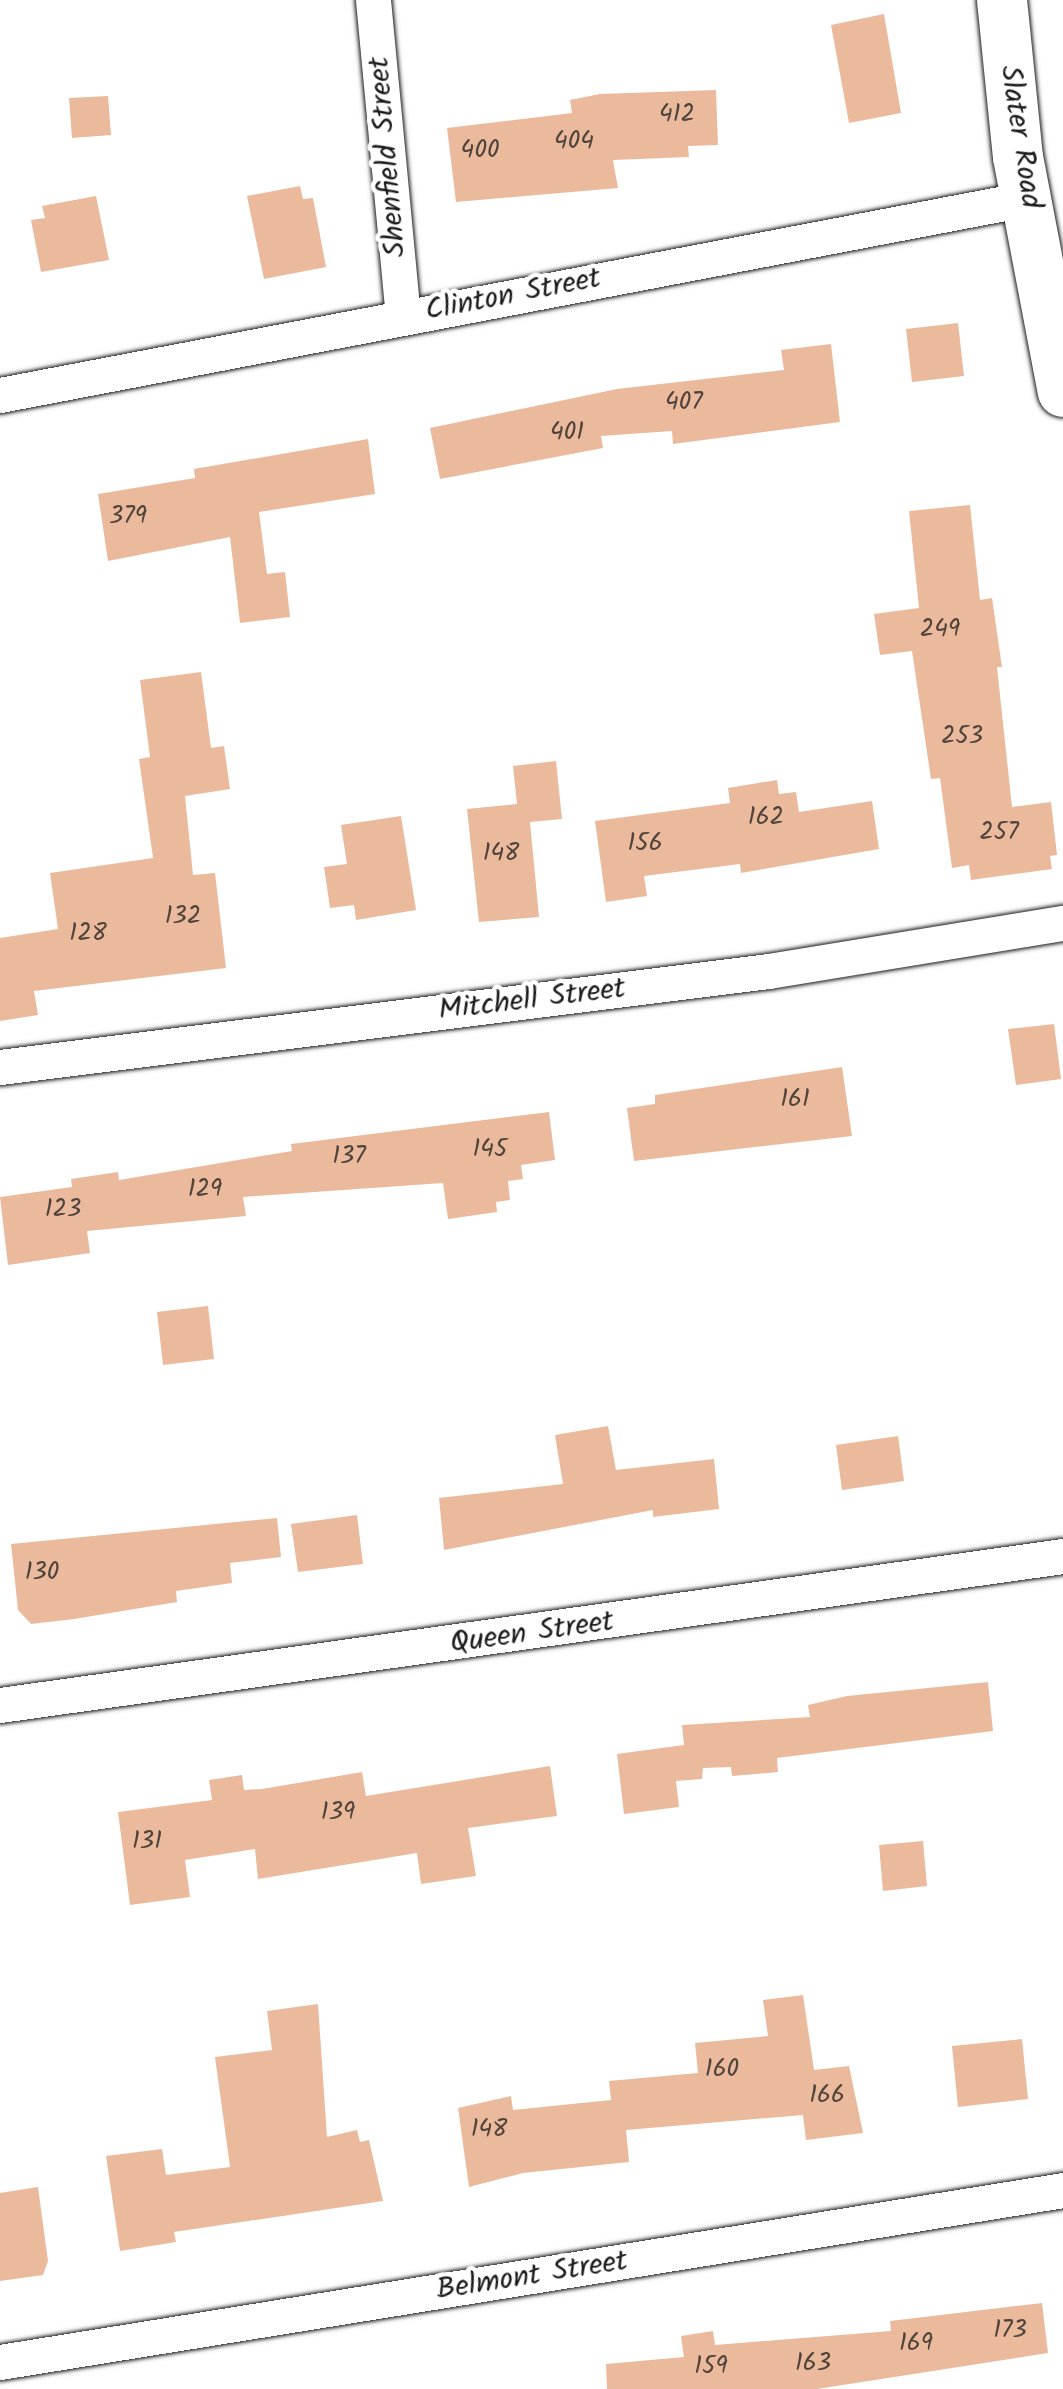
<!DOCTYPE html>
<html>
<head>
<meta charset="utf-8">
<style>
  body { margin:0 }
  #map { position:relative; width:1063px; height:2389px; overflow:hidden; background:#fff; font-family:Kalam,sans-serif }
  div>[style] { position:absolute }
  .building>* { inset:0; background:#ebba9c }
  .roads { filter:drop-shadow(0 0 2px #1c1c1c) drop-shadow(0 0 2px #1c1c1c) }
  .minor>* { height:35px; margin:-17.5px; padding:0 17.5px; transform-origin:17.5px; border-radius:17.5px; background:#fff }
  .secondary>* { height:50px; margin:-25px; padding:0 25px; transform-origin:25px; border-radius:25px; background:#fff }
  span { translate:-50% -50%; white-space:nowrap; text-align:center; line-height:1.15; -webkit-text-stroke:9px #fff; paint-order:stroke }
  .number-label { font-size:25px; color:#50443c }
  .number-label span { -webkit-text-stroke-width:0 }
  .street-label { font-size:30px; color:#1c1c1c }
</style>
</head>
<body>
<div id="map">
  <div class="building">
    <i style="clip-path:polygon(884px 14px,901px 113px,849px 123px,831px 25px)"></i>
    <i style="clip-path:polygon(716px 90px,718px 145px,688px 146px,689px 157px,613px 160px,618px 188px,456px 202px,447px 128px,572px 113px,570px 100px,600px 94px)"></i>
    <i style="clip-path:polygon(108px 96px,111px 135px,72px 138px,69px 98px)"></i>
    <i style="clip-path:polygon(300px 186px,303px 199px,313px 198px,326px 267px,264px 279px,247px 196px)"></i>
    <i style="clip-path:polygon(96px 196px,109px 260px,41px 272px,31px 220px,45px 218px,42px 206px)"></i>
    <i style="clip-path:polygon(958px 323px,964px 376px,912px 382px,906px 329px)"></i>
    <i style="clip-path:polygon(831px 344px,840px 422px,673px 444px,672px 431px,601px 436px,603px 448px,440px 479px,430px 428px,617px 389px,784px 370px,781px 350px)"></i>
    <i style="clip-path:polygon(368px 439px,375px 494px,259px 512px,267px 574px,285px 572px,290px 617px,240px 623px,230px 537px,108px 561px,98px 494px,195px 478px,194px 469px)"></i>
    <i style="clip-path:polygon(970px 505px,980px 600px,992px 598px,1002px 667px,997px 667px,1012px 807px,1051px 802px,1057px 855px,1050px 856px,1052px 869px,971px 880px,969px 865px,952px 868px,940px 778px,931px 779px,912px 651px,880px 655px,874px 614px,919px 608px,909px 511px)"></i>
    <i style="clip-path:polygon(201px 672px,211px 748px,224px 746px,230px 789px,185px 796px,193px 875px,215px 873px,226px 968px,34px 991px,38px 1015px,0 1021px,0 938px,58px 929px,50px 873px,153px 858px,139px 759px,150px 757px,140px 680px)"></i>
    <i style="clip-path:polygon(556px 761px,562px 819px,530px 822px,539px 917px,479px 922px,467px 809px,517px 804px,513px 766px)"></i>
    <i style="clip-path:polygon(777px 780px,779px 794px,796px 792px,799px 812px,872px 801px,879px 849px,741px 873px,740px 864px,644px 876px,647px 896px,606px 902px,595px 821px,730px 803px,728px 788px)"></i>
    <i style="clip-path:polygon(401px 816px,416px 910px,356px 920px,354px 905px,330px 908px,324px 867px,347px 864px,341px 825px)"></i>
    <i style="clip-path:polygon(1054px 1024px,1061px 1079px,1016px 1085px,1008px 1029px)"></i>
    <i style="clip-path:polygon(842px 1067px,852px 1136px,634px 1161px,627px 1108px,655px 1104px,655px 1095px)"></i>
    <i style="clip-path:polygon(549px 1112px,555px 1160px,521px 1165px,523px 1179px,508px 1181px,510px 1200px,496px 1202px,497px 1212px,448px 1219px,443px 1183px,243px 1197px,246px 1216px,87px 1231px,90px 1253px,8px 1265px,0 1197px,72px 1187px,71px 1179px,118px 1172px,119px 1180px,292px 1151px,291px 1144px)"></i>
    <i style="clip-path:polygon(208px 1306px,214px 1359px,163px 1365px,157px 1312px)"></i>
    <i style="clip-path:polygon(608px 1426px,616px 1470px,714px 1459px,719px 1509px,653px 1517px,653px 1510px,444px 1550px,439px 1498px,563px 1484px,555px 1435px)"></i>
    <i style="clip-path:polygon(898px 1436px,904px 1481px,842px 1490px,836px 1445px)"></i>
    <i style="clip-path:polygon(357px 1515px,363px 1564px,298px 1572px,291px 1524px)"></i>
    <i style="clip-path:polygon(277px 1518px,281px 1557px,230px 1563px,232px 1583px,176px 1591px,177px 1602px,74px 1619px,31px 1624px,18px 1610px,11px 1544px)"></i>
    <i style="clip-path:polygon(988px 1682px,993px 1731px,777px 1758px,778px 1772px,732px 1776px,731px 1767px,703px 1768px,702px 1779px,676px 1781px,679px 1807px,624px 1814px,617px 1754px,684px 1745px,682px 1725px,810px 1717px,808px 1705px,847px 1696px)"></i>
    <i style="clip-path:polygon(550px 1766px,557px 1816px,468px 1828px,476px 1876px,421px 1884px,417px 1853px,258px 1879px,255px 1849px,185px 1860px,190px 1897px,130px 1905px,118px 1812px,212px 1800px,209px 1780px,242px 1775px,244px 1790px,262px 1789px,362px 1772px,366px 1796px)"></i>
    <i style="clip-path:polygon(923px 1841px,927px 1886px,883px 1891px,879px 1845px)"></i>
    <i style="clip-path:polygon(803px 1995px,814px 2070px,849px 2066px,863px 2133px,806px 2140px,803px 2115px,626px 2130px,629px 2162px,523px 2173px,469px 2187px,458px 2108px,511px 2096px,513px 2110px,611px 2100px,609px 2081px,698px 2073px,695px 2043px,768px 2036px,763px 2000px)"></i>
    <i style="clip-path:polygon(318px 2004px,327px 2137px,357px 2130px,360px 2142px,369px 2140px,383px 2201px,174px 2232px,176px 2242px,120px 2251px,106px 2156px,162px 2149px,166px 2175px,230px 2167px,215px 2057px,272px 2050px,267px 2011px)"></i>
    <i style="clip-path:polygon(1022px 2039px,1028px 2099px,958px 2107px,952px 2046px)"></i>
    <i style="clip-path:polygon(38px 2187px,48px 2261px,43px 2275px,0 2281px,0 2193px)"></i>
    <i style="clip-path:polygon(1042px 2303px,1048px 2353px,817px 2389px,607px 2389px,606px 2364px,684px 2357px,681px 2336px,713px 2331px,715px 2345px,891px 2331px,890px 2321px)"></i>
  </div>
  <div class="roads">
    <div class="minor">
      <i style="left:373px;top:0;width:316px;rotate:84.6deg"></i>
      <i style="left:0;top:395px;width:1045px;rotate:-10.82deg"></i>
      <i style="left:0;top:1067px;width:775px;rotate:-7.12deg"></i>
      <i style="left:769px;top:971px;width:298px;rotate:-9.3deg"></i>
      <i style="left:0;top:1705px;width:1073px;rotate:-7.98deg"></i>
      <i style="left:0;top:2362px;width:1077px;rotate:-9.19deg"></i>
    </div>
    <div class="secondary">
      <i style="left:1002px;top:0;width:158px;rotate:84.2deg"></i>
      <i style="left:1018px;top:157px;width:239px;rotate:79.2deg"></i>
    </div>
  </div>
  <div class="number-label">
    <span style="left:677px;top:114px">412</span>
    <span style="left:574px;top:141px">404</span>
    <span style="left:480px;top:150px">400</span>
    <span style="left:684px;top:402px">407</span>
    <span style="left:567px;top:432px">401</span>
    <span style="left:128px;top:516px">379</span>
    <span style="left:940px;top:629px">249</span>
    <span style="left:962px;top:736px">253</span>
    <span style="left:766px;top:817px">162</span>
    <span style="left:999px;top:832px">257</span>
    <span style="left:645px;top:843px">156</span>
    <span style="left:501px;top:853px">148</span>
    <span style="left:183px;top:916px">132</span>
    <span style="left:88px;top:933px">128</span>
    <span style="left:795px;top:1099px">161</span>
    <span style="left:490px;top:1149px">145</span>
    <span style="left:349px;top:1156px">137</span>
    <span style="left:205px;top:1189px">129</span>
    <span style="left:63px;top:1209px">123</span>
    <span style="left:42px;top:1572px">130</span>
    <span style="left:338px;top:1812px">139</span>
    <span style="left:147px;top:1841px">131</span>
    <span style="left:722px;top:2069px">160</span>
    <span style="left:827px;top:2095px">166</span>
    <span style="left:489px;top:2129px">148</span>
    <span style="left:1010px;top:2330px">173</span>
    <span style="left:916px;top:2343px">169</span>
    <span style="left:813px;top:2363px">163</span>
    <span style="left:711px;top:2366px">159</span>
  </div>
  <div class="street-label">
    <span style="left:1020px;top:137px;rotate:81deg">Slater Road</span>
    <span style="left:388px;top:157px;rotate:-95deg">Shenfield Street</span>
    <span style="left:513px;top:295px;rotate:-11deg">Clinton Street</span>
    <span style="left:532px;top:1000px;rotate:-7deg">Mitchell Street</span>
    <span style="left:532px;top:1633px;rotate:-8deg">Queen Street</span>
    <span style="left:532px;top:2276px;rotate:-9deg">Belmont Street</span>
  </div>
</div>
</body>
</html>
